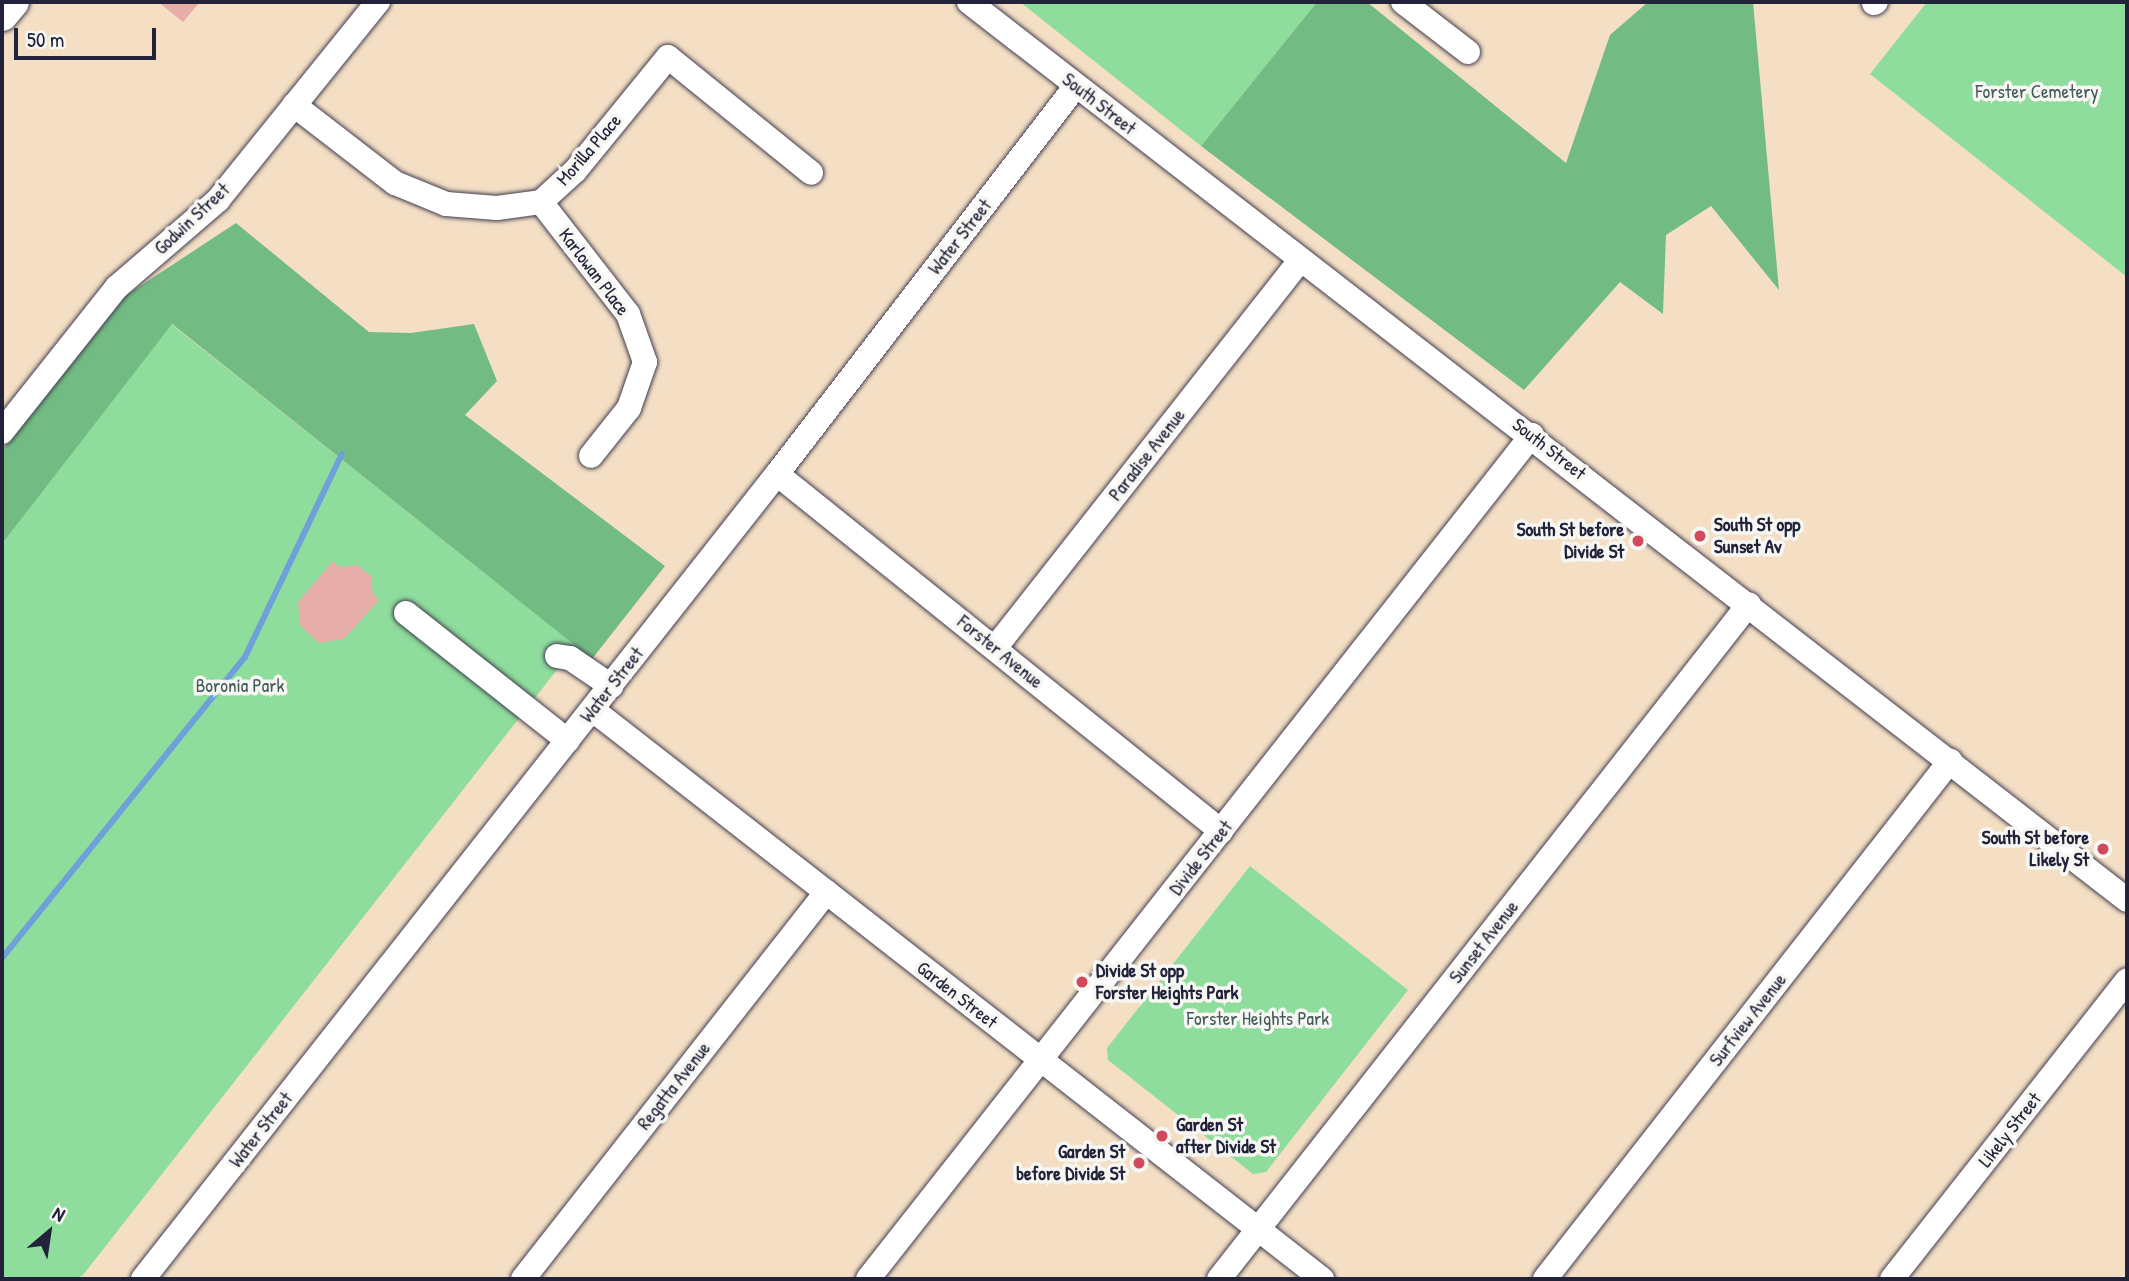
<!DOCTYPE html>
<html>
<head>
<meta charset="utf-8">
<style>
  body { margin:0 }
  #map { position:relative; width:2129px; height:1281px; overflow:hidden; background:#f4dfc5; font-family:"Patrick Hand",sans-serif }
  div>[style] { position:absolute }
  .green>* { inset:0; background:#8edd9c }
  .forest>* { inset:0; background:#72bc84 }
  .stream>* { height:6px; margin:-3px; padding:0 3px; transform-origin:3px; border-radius:3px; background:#6ea1d9 }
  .building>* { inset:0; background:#e7ada9 }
  .roads { filter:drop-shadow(0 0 2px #423e50) drop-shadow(0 0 2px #423e50) }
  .minor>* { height:24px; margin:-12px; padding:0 12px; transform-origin:12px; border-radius:12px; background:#fff }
  .major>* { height:32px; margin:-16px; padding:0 16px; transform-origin:16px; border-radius:16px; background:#fff }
  .dots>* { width:19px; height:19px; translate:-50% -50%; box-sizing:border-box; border:4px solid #f6f6f2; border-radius:50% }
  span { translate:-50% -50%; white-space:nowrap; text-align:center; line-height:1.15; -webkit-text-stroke:7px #f6f6f2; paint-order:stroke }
  .park-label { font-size:19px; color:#425a58 }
  .street-label { font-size:19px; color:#22223b }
  .poi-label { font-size:19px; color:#22223b; font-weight:700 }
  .left { translate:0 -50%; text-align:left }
  .right { translate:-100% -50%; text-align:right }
  .frame { position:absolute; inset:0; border:4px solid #22223b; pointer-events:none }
  .north { position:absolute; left:14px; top:1197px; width:70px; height:70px; -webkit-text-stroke:5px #f6f6f2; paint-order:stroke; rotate:29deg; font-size:19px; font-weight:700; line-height:28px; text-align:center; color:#22223b }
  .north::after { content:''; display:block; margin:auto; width:24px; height:32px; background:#22223b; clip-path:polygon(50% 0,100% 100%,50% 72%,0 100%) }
  .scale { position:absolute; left:14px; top:28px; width:142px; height:32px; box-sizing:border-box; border:4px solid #22223b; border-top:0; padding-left:9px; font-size:21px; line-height:24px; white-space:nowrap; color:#22223b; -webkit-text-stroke:5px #f6f6f2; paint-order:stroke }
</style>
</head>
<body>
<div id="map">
  <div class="green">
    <i style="clip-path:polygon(1020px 2px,1317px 2px,1201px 146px)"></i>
    <i style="clip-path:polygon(1927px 2px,2127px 2px,2127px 277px,1870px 74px)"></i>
    <i style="clip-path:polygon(171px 324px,580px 649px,574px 648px,83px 1275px,76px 1279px,2px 1279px,2px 544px)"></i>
    <i style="clip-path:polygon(1250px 866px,1408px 990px,1266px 1172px,1253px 1174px,1108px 1060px,1107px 1048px)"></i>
  </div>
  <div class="forest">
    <i style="clip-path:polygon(1317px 2px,1367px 2px,1566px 163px,1610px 35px,1648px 2px,1753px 2px,1779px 290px,1711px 206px,1666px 235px,1663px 314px,1620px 282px,1524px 390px,1201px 146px)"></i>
    <i style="clip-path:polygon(236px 223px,369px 332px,411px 333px,474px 324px,497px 381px,465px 415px,665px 566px,592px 659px,172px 324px,2px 544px,2px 450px,125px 296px)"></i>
  </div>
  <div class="stream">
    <i style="left:2px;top:958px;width:387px;rotate:-51.1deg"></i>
    <i style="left:245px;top:657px;width:225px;rotate:-64.5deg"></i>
  </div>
  <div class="building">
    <i style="clip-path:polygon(158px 2px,200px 2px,183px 22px)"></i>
    <i style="clip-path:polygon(333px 561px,339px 567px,357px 565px,371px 576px,373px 594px,379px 600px,344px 639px,319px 643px,300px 625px,298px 602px)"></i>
  </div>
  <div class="roads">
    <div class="minor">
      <i style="left:969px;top:2px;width:1465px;rotate:37.79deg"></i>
      <i style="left:1403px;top:2px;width:82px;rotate:37.6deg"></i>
      <i style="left:1874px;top:3px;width:2px;rotate:-27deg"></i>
      <i style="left:294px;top:105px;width:128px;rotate:37.7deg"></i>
      <i style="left:395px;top:183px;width:55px;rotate:22.4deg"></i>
      <i style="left:446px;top:204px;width:51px;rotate:4.5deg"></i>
      <i style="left:497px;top:208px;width:44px;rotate:-7.8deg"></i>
      <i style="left:541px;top:202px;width:46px;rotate:-42.4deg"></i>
      <i style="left:575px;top:171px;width:147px;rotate:-50.8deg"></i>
      <i style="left:668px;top:57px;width:184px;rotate:39deg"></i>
      <i style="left:541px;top:202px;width:142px;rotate:52.2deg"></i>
      <i style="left:628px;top:314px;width:51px;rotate:70.5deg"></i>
      <i style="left:645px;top:362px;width:49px;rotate:109.2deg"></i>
      <i style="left:629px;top:408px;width:61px;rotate:128.4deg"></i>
      <i style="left:2px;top:432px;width:185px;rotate:-51.6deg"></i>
      <i style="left:117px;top:287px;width:133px;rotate:-40.7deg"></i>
      <i style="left:218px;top:200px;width:255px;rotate:-51.1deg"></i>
      <i style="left:777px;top:474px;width:570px;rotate:38.8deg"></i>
      <i style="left:406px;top:613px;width:206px;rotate:38.3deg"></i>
      <i style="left:995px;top:648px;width:491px;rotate:-51.8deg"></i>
      <i style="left:557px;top:656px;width:13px;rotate:9deg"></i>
      <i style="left:570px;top:658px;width:50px;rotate:34.3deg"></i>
      <i style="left:593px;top:710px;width:925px;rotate:37.97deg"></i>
      <i style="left:143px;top:1279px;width:1025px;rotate:-51.78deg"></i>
      <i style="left:777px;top:474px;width:490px;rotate:-52.4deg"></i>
      <i style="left:523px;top:1279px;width:492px;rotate:-51.9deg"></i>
      <i style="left:868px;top:1279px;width:1074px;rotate:-51.81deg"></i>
      <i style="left:1219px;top:1279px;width:858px;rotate:-51.86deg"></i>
      <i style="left:1545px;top:1279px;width:658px;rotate:-51.98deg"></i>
      <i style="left:1892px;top:1279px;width:380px;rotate:-51.8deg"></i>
    </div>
    <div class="major">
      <i style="left:2px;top:15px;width:17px;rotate:-50deg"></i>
    </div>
  </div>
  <div class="dots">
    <i style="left:1700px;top:536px;background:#d1495b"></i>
    <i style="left:1638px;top:541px;background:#d1495b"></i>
    <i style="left:2103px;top:849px;background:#d1495b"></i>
    <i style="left:1082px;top:982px;background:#d1495b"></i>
    <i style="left:1162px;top:1136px;background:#d1495b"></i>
    <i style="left:1139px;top:1163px;background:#d1495b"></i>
  </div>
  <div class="park-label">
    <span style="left:2037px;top:92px">Forster Cemetery</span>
    <span style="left:240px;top:686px">Boronia Park</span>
    <span style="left:1258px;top:1019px">Forster Heights Park</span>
  </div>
  <div class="street-label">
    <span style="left:1099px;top:104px;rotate:38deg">South Street</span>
    <span style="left:589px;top:150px;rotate:-49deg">Morilla Place</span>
    <span style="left:192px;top:219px;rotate:-43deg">Godwin Street</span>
    <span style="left:960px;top:237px;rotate:-52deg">Water Street</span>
    <span style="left:594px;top:272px;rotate:53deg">Karlowan Place</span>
    <span style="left:1549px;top:449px;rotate:38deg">South Street</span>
    <span style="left:1147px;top:455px;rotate:-52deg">Paradise Avenue</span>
    <span style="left:1000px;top:652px;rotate:39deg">Forster Avenue</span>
    <span style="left:612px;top:685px;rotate:-52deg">Water Street</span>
    <span style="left:1201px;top:858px;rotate:-52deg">Divide Street</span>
    <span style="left:1484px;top:942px;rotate:-52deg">Sunset Avenue</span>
    <span style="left:957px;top:995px;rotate:38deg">Garden Street</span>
    <span style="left:1748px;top:1020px;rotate:-52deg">Surfview Avenue</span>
    <span style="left:674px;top:1086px;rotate:-52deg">Regatta Avenue</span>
    <span style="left:261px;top:1130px;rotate:-52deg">Water Street</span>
    <span style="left:2010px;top:1130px;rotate:-52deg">Likely Street</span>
  </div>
  <div class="poi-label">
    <span class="left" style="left:1714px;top:536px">South St opp<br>Sunset Av</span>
    <span class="right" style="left:1624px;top:541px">South St before<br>Divide St</span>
    <span class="right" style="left:2089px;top:849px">South St before<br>Likely St</span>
    <span class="left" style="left:1096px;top:982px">Divide St opp<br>Forster Heights Park</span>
    <span class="left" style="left:1176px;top:1136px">Garden St<br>after Divide St</span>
    <span class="right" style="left:1125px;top:1163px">Garden St<br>before Divide St</span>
  </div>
  <div class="frame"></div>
  <div class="north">N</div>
  <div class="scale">50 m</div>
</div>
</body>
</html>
